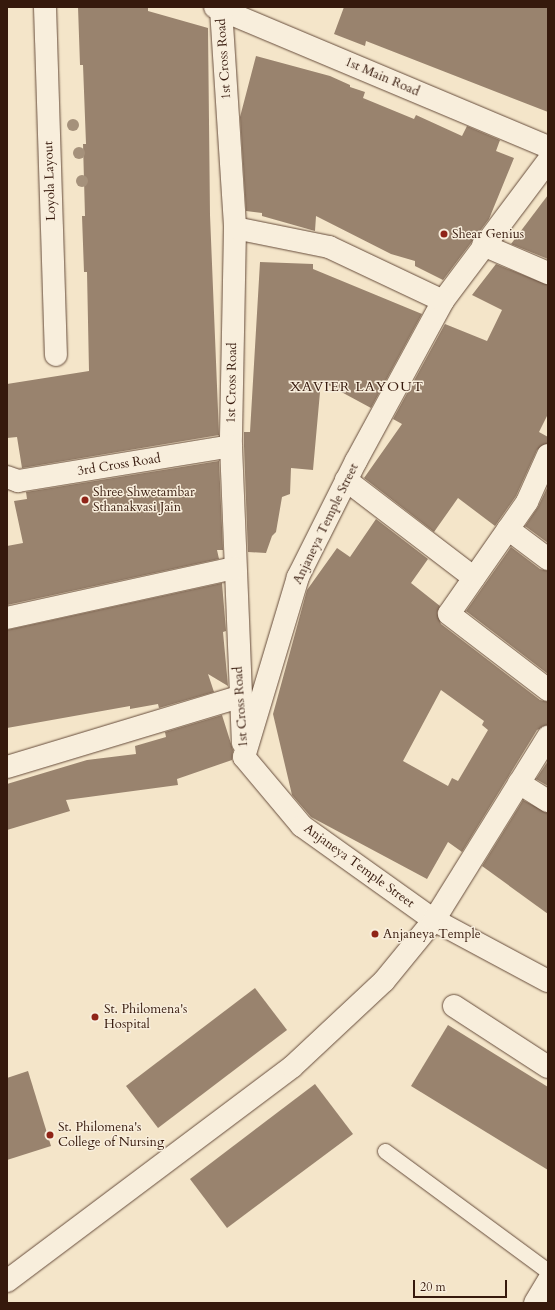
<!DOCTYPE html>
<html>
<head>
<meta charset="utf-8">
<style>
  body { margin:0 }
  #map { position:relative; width:555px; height:1310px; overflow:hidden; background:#f4e5c9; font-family:Cardo,serif }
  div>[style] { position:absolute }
  .building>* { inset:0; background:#99836e }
  .roads { filter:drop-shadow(0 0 1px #664c3b) drop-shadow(0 0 1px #664c3b) }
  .lane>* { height:15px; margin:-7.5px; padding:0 7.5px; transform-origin:7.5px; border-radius:7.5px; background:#f8eedc }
  .street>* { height:22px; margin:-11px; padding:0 11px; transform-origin:11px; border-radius:11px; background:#f8eedc }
  .trees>* { width:12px; height:12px; margin:-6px; border-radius:50%; background:#a5917b }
  .dots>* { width:11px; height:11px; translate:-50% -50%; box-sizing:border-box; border:2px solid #f8eedc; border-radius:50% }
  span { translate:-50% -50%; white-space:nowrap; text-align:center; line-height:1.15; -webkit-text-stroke:3px #f8eedc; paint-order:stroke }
  .street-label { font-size:13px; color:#36190c }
  .poi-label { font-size:13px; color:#36190c }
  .left { translate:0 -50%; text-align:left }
  .neighbourhood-label { font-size:14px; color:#36190c; letter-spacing:1px }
  .frame { position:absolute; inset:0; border:8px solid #36190c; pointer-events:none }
  .scale { position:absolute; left:413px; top:1280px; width:94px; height:18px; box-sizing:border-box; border:2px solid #36190c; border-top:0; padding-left:5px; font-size:12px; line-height:14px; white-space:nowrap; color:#36190c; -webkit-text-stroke:3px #f8eedc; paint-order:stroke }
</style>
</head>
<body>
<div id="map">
  <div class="building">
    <i style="clip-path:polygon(78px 7px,148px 7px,148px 11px,208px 28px,210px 215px,219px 435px,22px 468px,17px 437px,7px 438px,7px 384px,89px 371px,87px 272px,84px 272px,82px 216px,85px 216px,83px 144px,86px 144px,83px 65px,80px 65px)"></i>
    <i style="clip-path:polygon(344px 7px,548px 7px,548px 112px,366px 41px,365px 46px,334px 34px)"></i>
    <i style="clip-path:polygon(256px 56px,330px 76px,350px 85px,350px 87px,365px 92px,363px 98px,414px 119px,416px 115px,462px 136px,467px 126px,500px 140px,496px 151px,514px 158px,489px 219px,443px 280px,415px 266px,415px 261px,391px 254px,316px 216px,315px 231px,262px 216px,262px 213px,246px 211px,240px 117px)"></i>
    <i style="clip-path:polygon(548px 195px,548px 259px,511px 244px)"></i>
    <i style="clip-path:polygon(260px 262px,313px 264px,313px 269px,422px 314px,371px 408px,321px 381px,313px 470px,291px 468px,290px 494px,282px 497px,276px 532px,272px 536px,266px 553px,248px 552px,244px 446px,244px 432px,250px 432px)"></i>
    <i style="clip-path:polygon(496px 264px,548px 285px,548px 414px,539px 432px,548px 437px,548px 443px,537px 450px,516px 496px,495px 526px,458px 498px,434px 532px,364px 478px,402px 424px,393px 419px,445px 324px,487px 341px,502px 310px,472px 295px)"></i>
    <i style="clip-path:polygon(219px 461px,223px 550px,217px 550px,219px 559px,7px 605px,7px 546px,23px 543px,14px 501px,27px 499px,26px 492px)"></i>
    <i style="clip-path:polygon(548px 486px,548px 543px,525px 526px,538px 507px)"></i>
    <i style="clip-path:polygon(evenodd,376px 519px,428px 559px,411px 583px,440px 606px,437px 613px,441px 624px,540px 700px,548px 702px,548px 725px,537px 730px,462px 852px,448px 842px,427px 879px,311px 817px,292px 795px,273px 714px,307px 590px,337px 548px,350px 557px,376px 519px,441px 690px,484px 721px,482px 725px,488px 730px,458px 781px,452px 778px,448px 786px,403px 761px,441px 690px)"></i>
    <i style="clip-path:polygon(511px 547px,540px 569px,548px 571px,548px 674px,466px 611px)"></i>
    <i style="clip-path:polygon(222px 583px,226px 631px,223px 632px,228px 686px,208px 674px,214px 692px,159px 708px,158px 704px,130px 709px,130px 706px,7px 728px,7px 630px)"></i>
    <i style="clip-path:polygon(222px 715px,233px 750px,232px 760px,177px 779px,178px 785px,66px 800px,70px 811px,7px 830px,7px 784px,87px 760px,136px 754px,135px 746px,166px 737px,165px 732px)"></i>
    <i style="clip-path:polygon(548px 761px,548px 786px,536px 779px)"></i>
    <i style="clip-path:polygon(523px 800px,548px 813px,548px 914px,482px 866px)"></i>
    <i style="clip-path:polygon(255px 988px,287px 1030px,158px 1128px,126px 1086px)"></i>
    <i style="clip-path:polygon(448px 1025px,548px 1087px,548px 1170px,411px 1086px)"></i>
    <i style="clip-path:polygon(28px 1071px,51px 1146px,7px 1160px,7px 1078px)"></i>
    <i style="clip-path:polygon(315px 1084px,353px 1134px,227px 1228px,190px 1179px)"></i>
  </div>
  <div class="roads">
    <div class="lane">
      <i style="left:385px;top:1151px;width:202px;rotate:36.4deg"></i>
    </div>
    <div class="street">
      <i style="left:45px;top:7px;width:348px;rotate:88.2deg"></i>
      <i style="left:215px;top:7px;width:361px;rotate:22.8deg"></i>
      <i style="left:221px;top:9px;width:219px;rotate:86.3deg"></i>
      <i style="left:235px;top:228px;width:218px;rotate:91.1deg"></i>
      <i style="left:231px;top:446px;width:297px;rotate:87.7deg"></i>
      <i style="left:548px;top:161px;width:175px;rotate:126.9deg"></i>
      <i style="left:443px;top:301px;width:182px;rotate:118.5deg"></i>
      <i style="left:356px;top:461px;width:130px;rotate:116.6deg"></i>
      <i style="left:298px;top:577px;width:188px;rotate:106.7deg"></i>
      <i style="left:244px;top:757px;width:90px;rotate:50deg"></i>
      <i style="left:302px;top:826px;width:162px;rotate:35.5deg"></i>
      <i style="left:434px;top:920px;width:129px;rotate:28.2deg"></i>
      <i style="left:235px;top:228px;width:96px;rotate:11.4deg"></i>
      <i style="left:329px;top:247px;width:126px;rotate:25.3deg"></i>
      <i style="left:483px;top:245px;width:71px;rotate:23.3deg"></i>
      <i style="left:548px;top:455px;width:51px;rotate:114.1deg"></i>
      <i style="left:527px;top:502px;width:136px;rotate:124.9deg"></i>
      <i style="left:449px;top:614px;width:125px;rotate:37.5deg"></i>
      <i style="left:7px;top:477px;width:12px;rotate:20deg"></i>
      <i style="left:18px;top:481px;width:216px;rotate:-9.3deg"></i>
      <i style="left:346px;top:480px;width:161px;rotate:37.4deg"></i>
      <i style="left:508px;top:529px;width:50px;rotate:36.9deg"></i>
      <i style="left:7px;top:618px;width:232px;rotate:-12.4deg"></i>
      <i style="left:7px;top:767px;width:242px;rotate:-16.8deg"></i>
      <i style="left:519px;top:783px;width:34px;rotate:32deg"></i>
      <i style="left:454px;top:1006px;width:112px;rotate:33deg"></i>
      <i style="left:7px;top:1281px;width:356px;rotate:-36.9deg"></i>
      <i style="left:292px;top:1067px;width:126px;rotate:-43.1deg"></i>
      <i style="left:384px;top:981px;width:79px;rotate:-50.7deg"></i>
      <i style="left:434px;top:920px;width:216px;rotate:-58.1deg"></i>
      <i style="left:535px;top:1303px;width:26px;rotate:-59deg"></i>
    </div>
  </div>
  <div class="trees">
    <i style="left:73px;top:125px"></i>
    <i style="left:79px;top:153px"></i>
    <i style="left:82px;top:181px"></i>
  </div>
  <div class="dots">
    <i style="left:444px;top:234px;background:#8f2418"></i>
    <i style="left:85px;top:500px;background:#8f2418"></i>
    <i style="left:375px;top:934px;background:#8f2418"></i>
    <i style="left:95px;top:1017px;background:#8f2418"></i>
    <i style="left:50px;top:1135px;background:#8f2418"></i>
  </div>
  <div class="street-label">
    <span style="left:224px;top:59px;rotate:-94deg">1st Cross Road</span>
    <span style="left:382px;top:77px;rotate:23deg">1st Main Road</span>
    <span style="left:50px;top:181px;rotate:-92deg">Loyola Layout</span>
    <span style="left:232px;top:383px;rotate:-89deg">1st Cross Road</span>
    <span style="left:119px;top:465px;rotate:-9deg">3rd Cross Road</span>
    <span style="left:326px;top:524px;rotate:-64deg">Anjaneya Temple Street</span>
    <span style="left:241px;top:707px;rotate:-94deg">1st Cross Road</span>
    <span style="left:359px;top:866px;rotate:36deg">Anjaneya Temple Street</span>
  </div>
  <div class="poi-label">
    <span class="left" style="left:452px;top:234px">Shear Genius</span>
    <span class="left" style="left:93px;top:500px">Shree Shwetambar<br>Sthanakvasi Jain</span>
    <span class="left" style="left:383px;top:934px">Anjaneya Temple</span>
    <span class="left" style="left:104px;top:1017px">St. Philomena's<br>Hospital</span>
    <span class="left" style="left:58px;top:1135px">St. Philomena's<br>College of Nursing</span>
  </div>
  <div class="neighbourhood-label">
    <span style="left:357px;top:387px">XAVIER LAYOUT</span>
  </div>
  <div class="frame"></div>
  <div class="scale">20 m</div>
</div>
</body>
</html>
